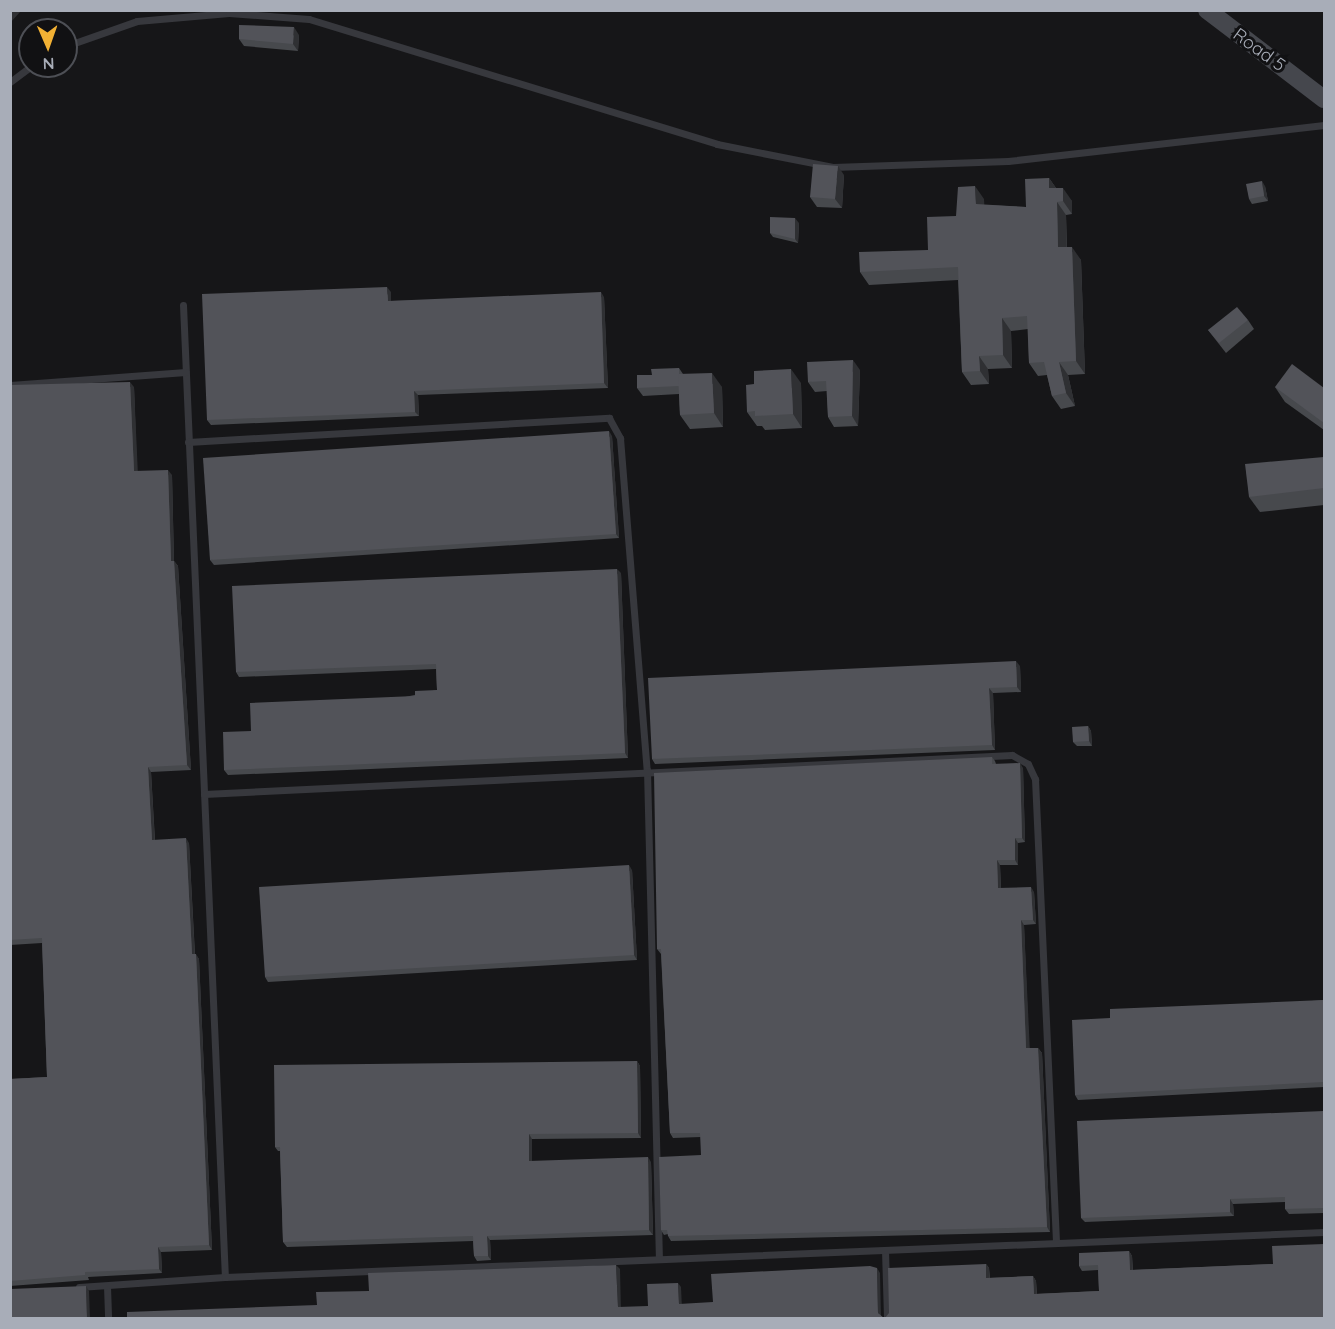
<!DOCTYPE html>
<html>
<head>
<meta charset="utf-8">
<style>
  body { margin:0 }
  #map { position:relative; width:1335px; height:1329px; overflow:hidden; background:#161618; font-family:Quicksand,sans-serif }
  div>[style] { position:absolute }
  .service>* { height:7px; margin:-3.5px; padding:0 3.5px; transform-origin:3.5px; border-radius:3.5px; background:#37383d }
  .secondary>* { height:18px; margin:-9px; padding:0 9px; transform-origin:9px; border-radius:9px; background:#45474d }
  .wall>* { inset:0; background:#47494d }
  .shaded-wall>* { inset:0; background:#2f3033 }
  .building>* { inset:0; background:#525359 }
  span { translate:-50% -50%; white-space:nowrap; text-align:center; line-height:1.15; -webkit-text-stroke:6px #111113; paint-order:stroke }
  .street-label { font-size:18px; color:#a8adb8 }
  .frame { position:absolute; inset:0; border:12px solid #a8adb8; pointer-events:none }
  .north { position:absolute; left:18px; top:18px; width:60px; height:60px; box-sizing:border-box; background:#111113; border:2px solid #4d4f55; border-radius:50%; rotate:178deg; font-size:16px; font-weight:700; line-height:24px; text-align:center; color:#a8adb8 }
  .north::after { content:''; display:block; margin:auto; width:21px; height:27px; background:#f2b134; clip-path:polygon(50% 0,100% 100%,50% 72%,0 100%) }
</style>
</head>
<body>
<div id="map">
  <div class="service">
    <i style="left:66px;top:46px;width:75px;rotate:-19.4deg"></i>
    <i style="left:137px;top:21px;width:92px;rotate:-5deg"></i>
    <i style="left:229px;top:13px;width:80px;rotate:4.3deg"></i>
    <i style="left:309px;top:19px;width:427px;rotate:17deg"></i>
    <i style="left:717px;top:144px;width:118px;rotate:11.2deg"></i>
    <i style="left:833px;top:167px;width:175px;rotate:-2deg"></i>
    <i style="left:1008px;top:161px;width:318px;rotate:-6.5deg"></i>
    <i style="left:10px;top:82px;width:26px;rotate:-37deg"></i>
    <i style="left:183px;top:305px;width:973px;rotate:87.53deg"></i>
    <i style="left:10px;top:385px;width:176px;rotate:-4.2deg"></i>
    <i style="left:188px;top:442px;width:422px;rotate:-3.3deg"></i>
    <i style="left:609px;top:418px;width:23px;rotate:61deg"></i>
    <i style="left:620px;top:438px;width:333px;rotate:85.4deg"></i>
    <i style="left:647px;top:770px;width:489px;rotate:88.6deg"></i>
    <i style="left:204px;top:794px;width:809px;rotate:-2.76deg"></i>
    <i style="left:1012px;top:755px;width:18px;rotate:29deg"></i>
    <i style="left:1028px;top:764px;width:17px;rotate:65deg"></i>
    <i style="left:1035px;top:779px;width:464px;rotate:87.4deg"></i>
    <i style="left:885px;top:1250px;width:68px;rotate:88.3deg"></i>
    <i style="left:107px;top:1286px;width:32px;rotate:88deg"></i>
    <i style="left:79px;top:1287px;width:146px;rotate:-3.9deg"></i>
    <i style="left:225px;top:1277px;width:1100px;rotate:-2.34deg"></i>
  </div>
  <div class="secondary">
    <i style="left:1207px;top:10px;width:147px;rotate:37.3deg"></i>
  </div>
  <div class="wall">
    <i style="clip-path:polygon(299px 35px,298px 51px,244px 46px,239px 39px)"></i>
    <i style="clip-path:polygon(844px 175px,842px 208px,817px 207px,810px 197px)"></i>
    <i style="clip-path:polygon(1049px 178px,1056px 188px,1072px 201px,1072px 214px,1066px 215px,1067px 247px,1081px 260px,1085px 374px,1068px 375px,1075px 406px,1061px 409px,1052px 396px,1047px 375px,1038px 376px,1029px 363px,1028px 329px,1011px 331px,1012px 368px,988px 369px,989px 384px,971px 385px,962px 372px,958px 280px,869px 285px,860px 272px,928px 250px,956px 216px,984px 199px,984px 205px,1026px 207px)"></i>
    <i style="clip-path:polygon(1265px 186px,1268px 201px,1252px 204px,1249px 199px)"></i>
    <i style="clip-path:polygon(799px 223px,798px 243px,773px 237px,770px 233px)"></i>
    <i style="clip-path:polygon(391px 292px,391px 301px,604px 297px,608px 388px,418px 395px,419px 416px,211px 425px,207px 420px)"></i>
    <i style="clip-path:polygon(1248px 320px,1254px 329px,1226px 353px,1208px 330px)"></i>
    <i style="clip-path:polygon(679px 368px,683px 374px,722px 387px,723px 427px,690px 429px,680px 415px,679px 394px,643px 396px,637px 388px,652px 375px)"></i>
    <i style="clip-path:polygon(860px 370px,858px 426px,834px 427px,828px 417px,827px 391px,815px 392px,808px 382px)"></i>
    <i style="clip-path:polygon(801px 383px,802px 428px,765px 430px,762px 426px,757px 426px,747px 412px)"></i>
    <i style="clip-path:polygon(10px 385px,134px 387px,137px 471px,172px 475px,174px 561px,178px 566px,191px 770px,151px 772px,155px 840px,189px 843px,195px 954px,199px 959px,212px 1250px,161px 1252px,162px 1273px,88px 1277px,89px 1280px,10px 1286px,10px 1079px,47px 1077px,42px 943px,10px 945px)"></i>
    <i style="clip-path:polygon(1275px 387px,1324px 388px,1324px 430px,1285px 402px)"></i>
    <i style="clip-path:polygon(612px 436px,619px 538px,214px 565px,210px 560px)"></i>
    <i style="clip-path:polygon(1324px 457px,1324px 505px,1260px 512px,1249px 497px)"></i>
    <i style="clip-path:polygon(621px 573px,628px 758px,228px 775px,224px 770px,251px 731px,437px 690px,436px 669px,239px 677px,236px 672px)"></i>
    <i style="clip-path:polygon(1020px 666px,1021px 692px,993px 693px,995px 750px,655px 764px,652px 759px)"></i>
    <i style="clip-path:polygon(1088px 726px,1091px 731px,1092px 746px,1077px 746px,1073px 742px)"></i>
    <i style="clip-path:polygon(992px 757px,995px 761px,996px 764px,1023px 768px,1025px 842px,1018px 843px,1018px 865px,1000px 865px,1001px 888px,1034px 892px,1036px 924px,1024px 925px,1029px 1048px,1038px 1048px,1042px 1053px,1050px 1232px,671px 1241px,668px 1236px,668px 1234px,664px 1235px,661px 1230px,701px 1155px,701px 1137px,673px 1138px,670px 1133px,661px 954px,657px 949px)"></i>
    <i style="clip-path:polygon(632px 870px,637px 960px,268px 982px,265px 977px)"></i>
    <i style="clip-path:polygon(1324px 1000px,1324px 1087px,1078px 1100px,1075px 1095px,1110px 1018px)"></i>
    <i style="clip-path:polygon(637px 1061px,640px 1066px,641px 1138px,532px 1139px,532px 1161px,651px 1162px,653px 1235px,490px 1240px,491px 1260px,477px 1261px,474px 1256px,473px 1241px,287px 1247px,283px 1242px,280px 1151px,278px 1151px,275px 1147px)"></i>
    <i style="clip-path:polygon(1324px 1111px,1324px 1213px,1289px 1214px,1285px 1209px,1285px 1202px,1233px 1204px,1234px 1216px,1085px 1222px,1081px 1218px)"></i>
    <i style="clip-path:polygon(1129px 1251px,1132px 1256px,1133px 1270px,1273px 1264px,1324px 1318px,885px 1318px,986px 1264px,989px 1268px,990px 1278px,1033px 1276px,1036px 1281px,1037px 1294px,1099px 1291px,1098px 1270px,1082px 1271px,1079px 1266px)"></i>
  </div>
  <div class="shaded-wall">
    <i style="clip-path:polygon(10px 10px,21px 11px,10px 23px)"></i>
    <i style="clip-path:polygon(294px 27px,299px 35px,298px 51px,293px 44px)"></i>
    <i style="clip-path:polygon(838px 166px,844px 175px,842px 208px,835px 199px)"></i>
    <i style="clip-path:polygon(1049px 178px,1058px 191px,1049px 188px)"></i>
    <i style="clip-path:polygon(1262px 181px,1265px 186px,1268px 201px,1264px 196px)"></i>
    <i style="clip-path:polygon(975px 186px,984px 199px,985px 217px,976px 204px)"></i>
    <i style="clip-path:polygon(1063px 188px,1072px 201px,1072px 214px,1063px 201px)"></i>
    <i style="clip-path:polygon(1057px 202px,1066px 215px,1067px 260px,1058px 247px)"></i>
    <i style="clip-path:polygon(795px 218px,799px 223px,798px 243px,795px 239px)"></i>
    <i style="clip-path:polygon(1072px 247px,1081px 260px,1085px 374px,1076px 361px)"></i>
    <i style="clip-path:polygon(387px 287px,391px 292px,391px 305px,388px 301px)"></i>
    <i style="clip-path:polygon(601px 292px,604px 297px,608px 388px,604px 383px)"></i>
    <i style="clip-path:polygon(1002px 318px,1011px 331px,1012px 368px,1003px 355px)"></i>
    <i style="clip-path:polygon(979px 356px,988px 369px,989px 384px,980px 371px)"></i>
    <i style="clip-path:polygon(853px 360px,860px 370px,858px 426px,852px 416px)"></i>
    <i style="clip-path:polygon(1059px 362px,1068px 375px,1075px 406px,1066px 393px)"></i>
    <i style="clip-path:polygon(791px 369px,801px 383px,802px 428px,793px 414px)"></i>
    <i style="clip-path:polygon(712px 373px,722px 387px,723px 427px,714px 413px)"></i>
    <i style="clip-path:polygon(130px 382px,134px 387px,138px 476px,134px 471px)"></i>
    <i style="clip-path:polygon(414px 391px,418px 395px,419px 416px,415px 412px)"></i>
    <i style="clip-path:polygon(609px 431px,612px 436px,619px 538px,616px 534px)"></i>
    <i style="clip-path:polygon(168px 470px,172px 475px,174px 566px,171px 561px)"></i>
    <i style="clip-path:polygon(174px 561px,178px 566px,191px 770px,187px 765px)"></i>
    <i style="clip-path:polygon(617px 569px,621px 573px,628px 758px,625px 753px)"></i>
    <i style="clip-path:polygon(1016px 661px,1020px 666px,1021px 692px,1017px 687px)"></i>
    <i style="clip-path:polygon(989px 688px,993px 693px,995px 750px,992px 745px)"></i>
    <i style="clip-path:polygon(1088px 726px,1091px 731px,1092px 746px,1089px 741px)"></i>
    <i style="clip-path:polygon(1020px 763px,1023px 768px,1025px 842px,1022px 838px)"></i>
    <i style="clip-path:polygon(148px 767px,151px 772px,155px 845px,152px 840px)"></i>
    <i style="clip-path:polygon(186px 838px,189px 843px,195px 959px,192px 954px)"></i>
    <i style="clip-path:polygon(1015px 838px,1018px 843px,1018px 865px,1015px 860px)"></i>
    <i style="clip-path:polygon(997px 860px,1000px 865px,1001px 893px,998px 888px)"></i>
    <i style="clip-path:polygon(629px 865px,632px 870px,637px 960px,634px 955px)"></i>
    <i style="clip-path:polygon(1031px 887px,1034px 892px,1036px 924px,1033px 920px)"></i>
    <i style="clip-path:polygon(1021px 920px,1024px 925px,1030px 1053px,1026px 1048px)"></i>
    <i style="clip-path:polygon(196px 954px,199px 959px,212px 1250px,209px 1245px)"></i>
    <i style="clip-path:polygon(1038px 1048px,1042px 1053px,1050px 1232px,1047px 1227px)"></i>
    <i style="clip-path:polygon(637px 1061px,640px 1066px,641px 1138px,638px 1133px)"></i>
    <i style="clip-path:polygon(529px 1134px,532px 1139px,532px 1166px,529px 1161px)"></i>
    <i style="clip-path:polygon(648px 1157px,651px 1162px,653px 1235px,649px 1230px)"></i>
    <i style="clip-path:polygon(1230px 1199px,1233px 1204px,1234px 1216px,1230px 1212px)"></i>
    <i style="clip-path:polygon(487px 1236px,490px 1240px,491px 1260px,488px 1256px)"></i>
    <i style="clip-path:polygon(158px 1247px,161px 1252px,162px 1273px,159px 1269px)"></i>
    <i style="clip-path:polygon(1129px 1251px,1132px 1256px,1133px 1275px,1130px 1270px)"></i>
    <i style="clip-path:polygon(986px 1264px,989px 1268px,990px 1283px,986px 1278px)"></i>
    <i style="clip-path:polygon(616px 1265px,620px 1269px,621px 1312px,618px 1307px)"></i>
    <i style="clip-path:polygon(877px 1268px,880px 1273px,881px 1318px,878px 1313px)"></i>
    <i style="clip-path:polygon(1033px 1276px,1036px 1281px,1037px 1299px,1034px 1294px)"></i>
    <i style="clip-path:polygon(678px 1283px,681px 1287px,682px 1309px,679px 1304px)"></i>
    <i style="clip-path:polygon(86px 1286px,89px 1291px,90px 1318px,87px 1318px)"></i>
  </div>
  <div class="building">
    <i style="clip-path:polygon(239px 25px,294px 27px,293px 44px,239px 39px)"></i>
    <i style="clip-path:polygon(813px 164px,838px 166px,835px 199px,810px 197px)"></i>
    <i style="clip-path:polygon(1049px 178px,1049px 188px,1063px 188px,1063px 201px,1057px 202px,1058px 247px,1072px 247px,1076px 361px,1059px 362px,1066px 393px,1052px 396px,1044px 362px,1029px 363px,1027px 316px,1002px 318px,1003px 355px,979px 356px,980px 371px,962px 372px,958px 267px,860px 272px,859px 252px,928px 250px,927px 217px,956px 216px,958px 187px,975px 186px,976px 204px,1026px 207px,1025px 179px)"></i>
    <i style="clip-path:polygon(1262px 181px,1264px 196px,1249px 199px,1246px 184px)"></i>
    <i style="clip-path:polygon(770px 217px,795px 218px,795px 239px,770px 233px)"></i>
    <i style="clip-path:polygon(387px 287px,388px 301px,601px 292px,604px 383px,414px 391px,415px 412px,207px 420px,202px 294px)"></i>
    <i style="clip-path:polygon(1237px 307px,1248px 320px,1219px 343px,1208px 330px)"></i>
    <i style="clip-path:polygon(853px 360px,852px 416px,828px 417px,826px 381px,808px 382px,807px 362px)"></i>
    <i style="clip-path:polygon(1292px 364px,1324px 388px,1324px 423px,1275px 387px)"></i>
    <i style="clip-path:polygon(679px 368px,679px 386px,637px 388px,637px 375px,652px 375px,651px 369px)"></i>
    <i style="clip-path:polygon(791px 369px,793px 414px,755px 416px,755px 411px,747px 412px,746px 385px,754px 384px,754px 371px)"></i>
    <i style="clip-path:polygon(712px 373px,714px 413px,680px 415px,678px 374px)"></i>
    <i style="clip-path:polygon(130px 382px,134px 471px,168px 470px,171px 561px,174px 561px,187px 765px,148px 767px,152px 840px,186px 838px,192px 954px,196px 954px,209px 1245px,158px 1247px,159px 1269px,85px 1272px,85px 1275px,10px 1281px,10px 1079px,47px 1077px,42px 938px,10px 940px,10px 385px)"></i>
    <i style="clip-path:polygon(609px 431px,616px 534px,210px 560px,203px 458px)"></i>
    <i style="clip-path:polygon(1324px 457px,1324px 488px,1249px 497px,1245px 464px)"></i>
    <i style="clip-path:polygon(617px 569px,625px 753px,224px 770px,223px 732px,251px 731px,250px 703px,415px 696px,415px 691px,437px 690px,436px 664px,236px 672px,232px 586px)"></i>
    <i style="clip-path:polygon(1016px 661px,1017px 687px,989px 688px,992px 745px,652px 759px,648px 678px)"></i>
    <i style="clip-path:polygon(1088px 726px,1089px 741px,1073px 742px,1072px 727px)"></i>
    <i style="clip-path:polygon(992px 757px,992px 764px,1020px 763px,1022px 838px,1015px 838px,1015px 860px,997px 860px,998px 888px,1031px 887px,1033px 920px,1021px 920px,1026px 1048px,1038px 1048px,1047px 1227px,668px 1236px,667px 1230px,661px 1230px,659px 1157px,701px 1155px,700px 1133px,670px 1133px,661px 949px,657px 949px,654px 773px)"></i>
    <i style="clip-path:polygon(629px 865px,634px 955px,265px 977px,259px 887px)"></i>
    <i style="clip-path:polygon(1324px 1000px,1324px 1082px,1075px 1095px,1072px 1020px,1110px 1018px,1110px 1009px)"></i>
    <i style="clip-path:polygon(637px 1061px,638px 1133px,529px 1134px,529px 1161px,648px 1157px,649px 1230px,487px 1236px,488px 1256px,474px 1256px,473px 1236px,283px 1242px,280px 1147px,275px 1147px,274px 1065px)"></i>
    <i style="clip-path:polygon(1324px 1111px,1324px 1208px,1285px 1209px,1285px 1197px,1230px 1199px,1230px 1212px,1081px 1218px,1077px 1121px)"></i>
    <i style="clip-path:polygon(1324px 1244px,1324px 1318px,885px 1318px,889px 1313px,888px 1268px,986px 1264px,986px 1278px,1033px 1276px,1034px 1294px,1099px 1291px,1098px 1265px,1079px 1266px,1079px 1253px,1129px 1251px,1130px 1270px,1273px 1264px,1272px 1246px)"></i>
    <i style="clip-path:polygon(616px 1265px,618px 1307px,648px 1306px,647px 1284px,678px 1283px,679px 1304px,713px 1302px,711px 1274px,870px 1266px,877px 1268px,878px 1313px,884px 1318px,127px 1318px,127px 1312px,317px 1305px,316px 1292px,369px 1291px,368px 1273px)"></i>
    <i style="clip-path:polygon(86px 1286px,87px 1318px,10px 1318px,10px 1289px)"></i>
  </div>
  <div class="street-label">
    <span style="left:1259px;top:50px;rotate:36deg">Road 5</span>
  </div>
  <div class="frame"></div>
  <div class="north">N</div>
</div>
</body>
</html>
